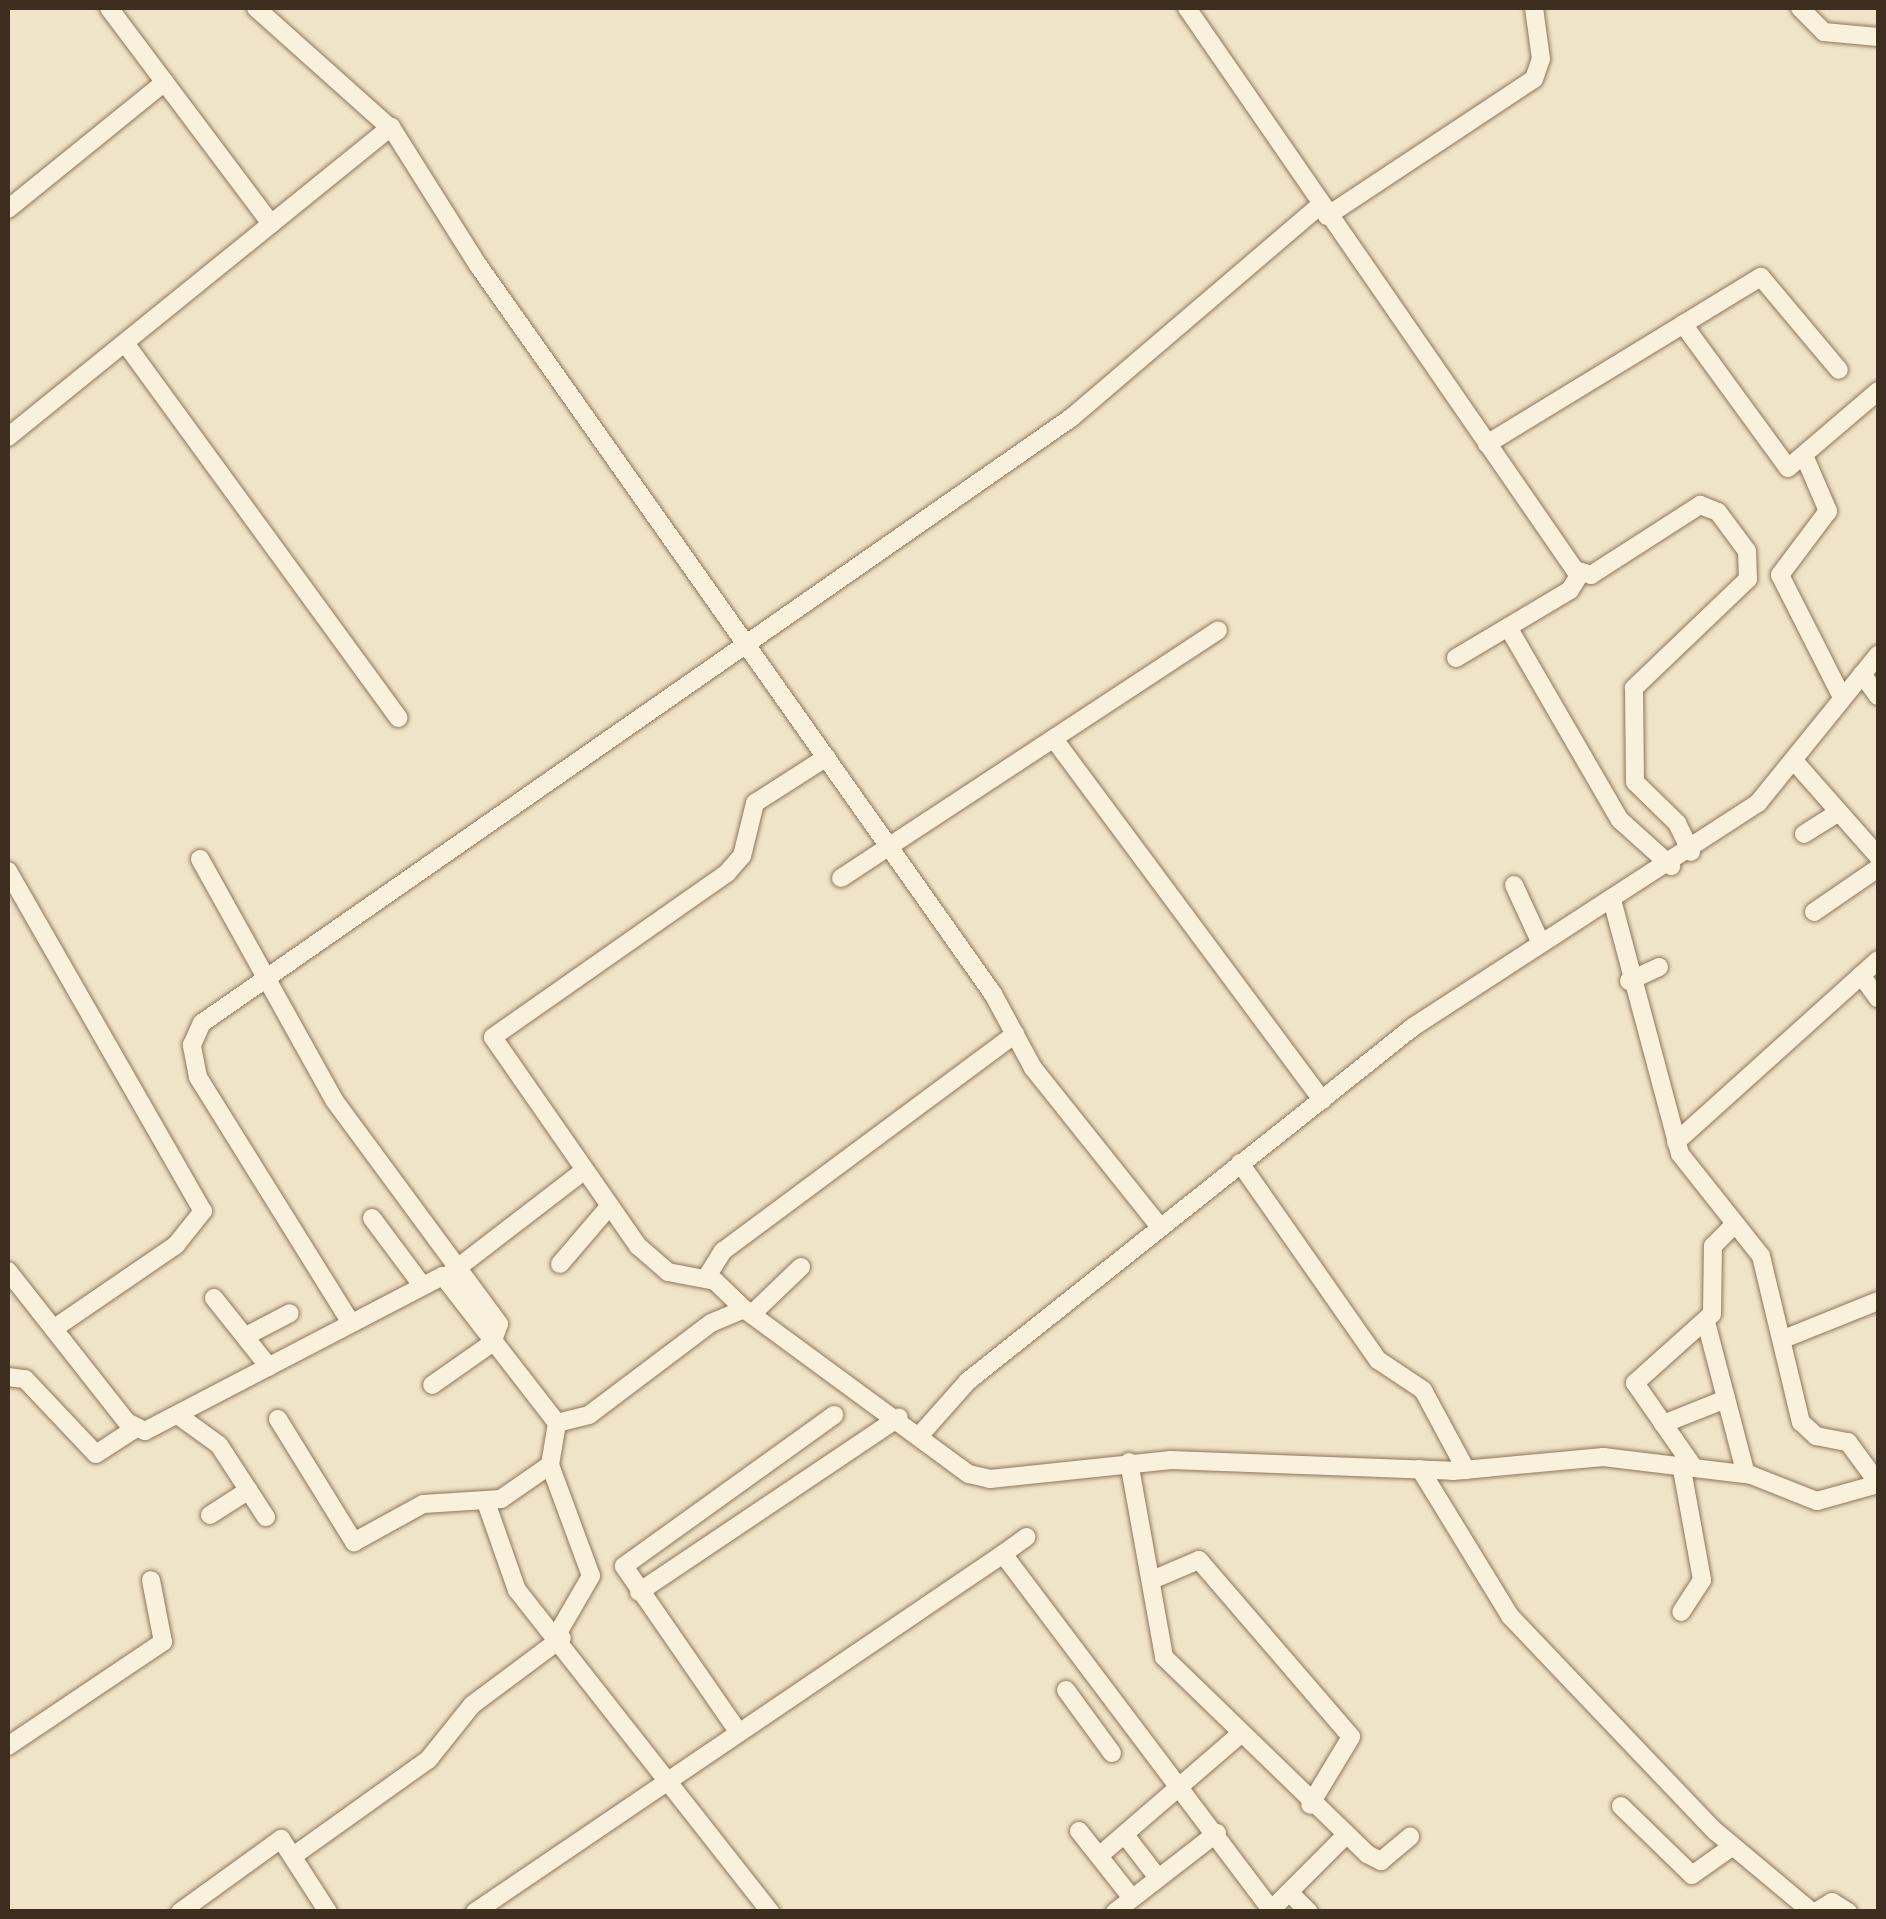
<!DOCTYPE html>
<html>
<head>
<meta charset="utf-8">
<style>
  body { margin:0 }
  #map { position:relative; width:1886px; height:1919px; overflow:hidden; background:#f0e4c8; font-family:Literata,serif }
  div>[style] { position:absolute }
  .roads { filter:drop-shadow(0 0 2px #8d765c) drop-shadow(0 0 2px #8d765c) }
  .minor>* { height:18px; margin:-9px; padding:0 9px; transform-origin:9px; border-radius:9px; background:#faf1dc }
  span { translate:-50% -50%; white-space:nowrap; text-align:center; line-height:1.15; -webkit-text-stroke:8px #f7eed8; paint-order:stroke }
  .frame { position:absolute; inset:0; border:10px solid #3d2e20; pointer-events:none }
</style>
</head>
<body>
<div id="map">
  <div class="roads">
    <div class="minor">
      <i style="left:109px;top:8px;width:270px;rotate:53.1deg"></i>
      <i style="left:256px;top:8px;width:176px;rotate:41.8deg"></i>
      <i style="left:1187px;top:8px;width:683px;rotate:55.38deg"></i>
      <i style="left:1575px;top:570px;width:17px;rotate:17deg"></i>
      <i style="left:1591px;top:575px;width:130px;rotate:-32.7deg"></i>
      <i style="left:1700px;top:505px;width:19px;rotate:21deg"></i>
      <i style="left:1718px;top:512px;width:49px;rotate:53.4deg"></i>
      <i style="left:1747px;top:551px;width:28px;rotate:88deg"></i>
      <i style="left:1748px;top:579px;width:158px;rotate:136.3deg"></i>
      <i style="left:1634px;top:688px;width:94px;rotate:89.4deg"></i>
      <i style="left:1635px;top:782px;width:59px;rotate:44.3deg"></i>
      <i style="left:1677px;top:823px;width:32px;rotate:64deg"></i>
      <i style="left:1800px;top:8px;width:34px;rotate:45deg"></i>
      <i style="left:1824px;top:32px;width:54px;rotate:5.3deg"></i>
      <i style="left:8px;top:209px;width:202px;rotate:-39deg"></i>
      <i style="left:1327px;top:216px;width:248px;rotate:-33.5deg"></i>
      <i style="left:1534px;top:79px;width:21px;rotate:-71deg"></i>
      <i style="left:1541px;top:59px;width:51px;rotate:-97.8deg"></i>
      <i style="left:1683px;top:324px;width:178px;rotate:53.9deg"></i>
      <i style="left:1788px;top:468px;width:118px;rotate:-40.5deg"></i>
      <i style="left:128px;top:347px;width:459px;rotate:53.9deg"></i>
      <i style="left:8px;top:437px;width:493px;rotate:-39deg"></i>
      <i style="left:391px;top:127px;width:163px;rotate:57.8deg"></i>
      <i style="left:478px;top:265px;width:893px;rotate:54.76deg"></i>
      <i style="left:993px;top:994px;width:84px;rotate:61.6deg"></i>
      <i style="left:1033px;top:1068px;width:203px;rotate:51.4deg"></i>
      <i style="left:1487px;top:444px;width:321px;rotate:-31.4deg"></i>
      <i style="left:1761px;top:277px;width:121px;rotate:50deg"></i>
      <i style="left:1806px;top:460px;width:56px;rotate:66.7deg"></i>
      <i style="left:1828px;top:511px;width:80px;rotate:126.9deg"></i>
      <i style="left:1780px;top:575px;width:137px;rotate:63.1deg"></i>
      <i style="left:1508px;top:627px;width:223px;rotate:59.9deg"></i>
      <i style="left:1620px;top:820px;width:69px;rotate:42deg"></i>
      <i style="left:1456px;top:658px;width:133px;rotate:-30.8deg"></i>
      <i style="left:1570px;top:590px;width:19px;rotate:-58deg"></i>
      <i style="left:1862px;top:674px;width:27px;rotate:54deg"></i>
      <i style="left:1054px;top:739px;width:450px;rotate:53.4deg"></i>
      <i style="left:1795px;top:762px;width:125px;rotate:48.6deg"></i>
      <i style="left:1804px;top:834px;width:41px;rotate:-32.2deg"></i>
      <i style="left:200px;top:859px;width:276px;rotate:60.9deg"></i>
      <i style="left:334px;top:1100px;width:278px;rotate:53.6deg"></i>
      <i style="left:499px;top:1324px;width:20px;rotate:110deg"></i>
      <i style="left:492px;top:1343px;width:73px;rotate:145deg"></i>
      <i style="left:8px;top:871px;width:392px;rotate:60.2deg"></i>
      <i style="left:203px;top:1211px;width:43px;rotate:128.5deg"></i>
      <i style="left:176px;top:1245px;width:147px;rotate:145.6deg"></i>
      <i style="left:841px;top:878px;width:451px;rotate:-33.3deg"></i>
      <i style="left:1514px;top:885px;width:60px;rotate:65.2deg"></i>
      <i style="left:1612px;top:900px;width:263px;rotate:75deg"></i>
      <i style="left:1680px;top:1154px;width:130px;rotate:51.5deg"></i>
      <i style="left:1761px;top:1256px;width:171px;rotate:76.5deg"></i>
      <i style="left:1801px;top:1422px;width:21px;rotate:43deg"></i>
      <i style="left:1816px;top:1436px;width:33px;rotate:11deg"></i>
      <i style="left:1848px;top:1442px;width:51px;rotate:53.8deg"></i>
      <i style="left:1814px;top:912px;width:78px;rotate:-34.5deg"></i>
      <i style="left:1861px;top:975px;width:29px;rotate:54deg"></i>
      <i style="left:1629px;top:981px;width:33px;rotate:-25deg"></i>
      <i style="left:1676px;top:1142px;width:272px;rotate:-42deg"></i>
      <i style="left:1240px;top:1163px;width:241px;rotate:55deg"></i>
      <i style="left:1378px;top:1360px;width:54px;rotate:33.7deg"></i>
      <i style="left:1423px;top:1390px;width:91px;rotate:61.7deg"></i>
      <i style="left:372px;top:1218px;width:84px;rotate:53.3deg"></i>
      <i style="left:560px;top:1264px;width:74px;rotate:-49.4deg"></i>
      <i style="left:8px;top:1271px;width:192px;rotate:51.8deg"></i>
      <i style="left:127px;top:1422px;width:20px;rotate:27deg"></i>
      <i style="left:145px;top:1431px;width:336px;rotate:-27.5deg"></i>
      <i style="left:443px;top:1276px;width:186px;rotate:52.2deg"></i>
      <i style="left:557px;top:1423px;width:33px;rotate:-14deg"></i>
      <i style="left:589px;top:1415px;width:153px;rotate:-37deg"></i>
      <i style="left:711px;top:1323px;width:36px;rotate:-23deg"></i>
      <i style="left:744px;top:1309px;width:279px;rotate:36.3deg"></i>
      <i style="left:969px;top:1474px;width:22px;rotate:13deg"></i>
      <i style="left:990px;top:1479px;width:182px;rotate:-6deg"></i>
      <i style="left:1171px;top:1460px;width:282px;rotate:2.2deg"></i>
      <i style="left:1453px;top:1471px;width:151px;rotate:-5.3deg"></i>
      <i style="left:1603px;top:1457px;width:149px;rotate:6.9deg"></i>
      <i style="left:1751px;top:1475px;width:71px;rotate:21.5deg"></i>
      <i style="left:1817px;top:1501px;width:63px;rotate:-15.6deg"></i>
      <i style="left:451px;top:1273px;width:165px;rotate:-37.6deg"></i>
      <i style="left:706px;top:1278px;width:32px;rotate:-58deg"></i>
      <i style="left:723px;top:1251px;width:364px;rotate:-36.6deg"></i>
      <i style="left:214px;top:1298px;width:88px;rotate:51.4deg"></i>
      <i style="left:744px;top:1309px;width:40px;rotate:-136deg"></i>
      <i style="left:715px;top:1281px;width:48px;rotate:-169.2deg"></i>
      <i style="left:668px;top:1272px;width:40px;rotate:-139deg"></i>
      <i style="left:638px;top:1246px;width:254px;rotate:-124.8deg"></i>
      <i style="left:493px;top:1037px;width:286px;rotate:-35deg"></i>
      <i style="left:727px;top:873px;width:23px;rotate:-49deg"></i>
      <i style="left:742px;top:856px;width:55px;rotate:-76.2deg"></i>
      <i style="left:755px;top:803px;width:85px;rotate:-32.6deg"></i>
      <i style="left:754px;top:1312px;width:65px;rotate:-43.8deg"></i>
      <i style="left:1706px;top:1322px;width:157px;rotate:75.3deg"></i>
      <i style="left:351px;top:1323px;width:290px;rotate:-121.9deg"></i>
      <i style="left:198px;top:1077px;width:33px;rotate:-101deg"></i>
      <i style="left:192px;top:1045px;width:24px;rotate:-66deg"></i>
      <i style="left:202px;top:1023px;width:1059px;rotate:-34.85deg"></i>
      <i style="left:1071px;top:418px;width:328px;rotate:-40.5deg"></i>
      <i style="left:248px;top:1335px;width:47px;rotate:-27.6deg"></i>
      <i style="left:1786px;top:1338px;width:99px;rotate:-21.9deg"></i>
      <i style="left:8px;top:1377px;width:17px;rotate:7deg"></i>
      <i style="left:25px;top:1379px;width:103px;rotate:46.6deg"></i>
      <i style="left:96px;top:1454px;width:48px;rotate:-33deg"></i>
      <i style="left:179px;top:1416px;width:49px;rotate:35.9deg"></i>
      <i style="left:219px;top:1445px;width:86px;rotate:56.9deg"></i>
      <i style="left:278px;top:1419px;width:145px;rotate:58.3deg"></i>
      <i style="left:354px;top:1542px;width:79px;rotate:-28.8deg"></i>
      <i style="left:423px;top:1504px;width:78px;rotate:-3.7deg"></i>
      <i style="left:501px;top:1499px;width:60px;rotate:-34.8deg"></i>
      <i style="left:550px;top:1465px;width:43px;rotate:-80.5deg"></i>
      <i style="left:1663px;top:1424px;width:68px;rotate:-21.6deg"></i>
      <i style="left:920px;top:1435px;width:72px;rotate:-48.4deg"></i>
      <i style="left:968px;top:1381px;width:569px;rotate:-38.5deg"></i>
      <i style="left:1413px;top:1027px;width:411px;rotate:-33deg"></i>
      <i style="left:1758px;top:803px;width:191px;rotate:-51deg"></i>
      <i style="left:1129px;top:1462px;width:198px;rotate:79.8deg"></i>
      <i style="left:1164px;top:1657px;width:283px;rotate:44.1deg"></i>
      <i style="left:1367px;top:1854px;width:16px;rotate:27deg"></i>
      <i style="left:1381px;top:1861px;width:38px;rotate:-40deg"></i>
      <i style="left:1681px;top:1464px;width:118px;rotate:79.7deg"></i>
      <i style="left:1702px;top:1580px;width:38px;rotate:123deg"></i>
      <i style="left:550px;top:1465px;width:118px;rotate:69.7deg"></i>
      <i style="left:591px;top:1576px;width:66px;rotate:120.1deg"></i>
      <i style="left:1692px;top:1465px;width:100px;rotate:-124.8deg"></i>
      <i style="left:1635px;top:1383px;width:103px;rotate:-41.9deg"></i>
      <i style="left:1712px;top:1314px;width:68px;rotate:-89.2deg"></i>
      <i style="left:1713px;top:1246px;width:28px;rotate:-45deg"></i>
      <i style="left:1420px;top:1469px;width:172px;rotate:58.5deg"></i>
      <i style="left:1510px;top:1616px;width:297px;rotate:46.4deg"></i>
      <i style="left:1715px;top:1831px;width:126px;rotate:39.9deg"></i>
      <i style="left:487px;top:1505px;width:90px;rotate:70.6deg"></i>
      <i style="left:517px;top:1590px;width:410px;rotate:51.8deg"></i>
      <i style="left:210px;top:1515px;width:46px;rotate:-32.7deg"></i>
      <i style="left:1003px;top:1554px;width:29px;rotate:-36deg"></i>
      <i style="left:1152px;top:1580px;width:51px;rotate:-23.1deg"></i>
      <i style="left:1199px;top:1560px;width:233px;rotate:49.3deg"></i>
      <i style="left:1351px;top:1737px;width:79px;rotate:121.1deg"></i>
      <i style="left:639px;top:1592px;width:313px;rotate:-33.9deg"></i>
      <i style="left:1066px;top:1690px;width:78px;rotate:53.9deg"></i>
      <i style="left:737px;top:1730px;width:199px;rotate:-124.6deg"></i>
      <i style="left:624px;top:1566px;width:259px;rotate:-35.7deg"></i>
      <i style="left:8px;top:1746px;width:187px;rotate:-33.9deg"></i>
      <i style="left:163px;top:1642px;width:63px;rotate:-101deg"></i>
      <i style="left:1621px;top:1806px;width:99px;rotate:44.2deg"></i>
      <i style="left:1692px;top:1875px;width:50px;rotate:-35.3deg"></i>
      <i style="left:1079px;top:1831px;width:85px;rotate:51.7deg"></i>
      <i style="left:1125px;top:1835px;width:54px;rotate:52.5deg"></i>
      <i style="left:296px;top:1854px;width:162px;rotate:-35.5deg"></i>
      <i style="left:428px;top:1760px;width:70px;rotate:-51.3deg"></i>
      <i style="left:472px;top:1705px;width:112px;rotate:-36.7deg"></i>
      <i style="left:1099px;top:1856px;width:182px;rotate:-40.8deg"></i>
      <i style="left:1289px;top:1892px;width:28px;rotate:45deg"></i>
      <i style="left:1272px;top:1909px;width:103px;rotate:-45deg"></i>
      <i style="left:180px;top:1912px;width:125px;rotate:-35.9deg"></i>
      <i style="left:281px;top:1839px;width:87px;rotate:57.2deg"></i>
      <i style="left:475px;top:1912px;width:638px;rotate:-34.14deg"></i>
      <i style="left:1003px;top:1554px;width:448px;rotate:53deg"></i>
      <i style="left:1115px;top:1912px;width:129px;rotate:-37.8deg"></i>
      <i style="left:1816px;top:1912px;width:19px;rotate:-32deg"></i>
      <i style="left:1832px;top:1902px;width:19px;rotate:32deg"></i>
    </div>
  </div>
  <div class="frame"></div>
</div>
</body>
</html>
